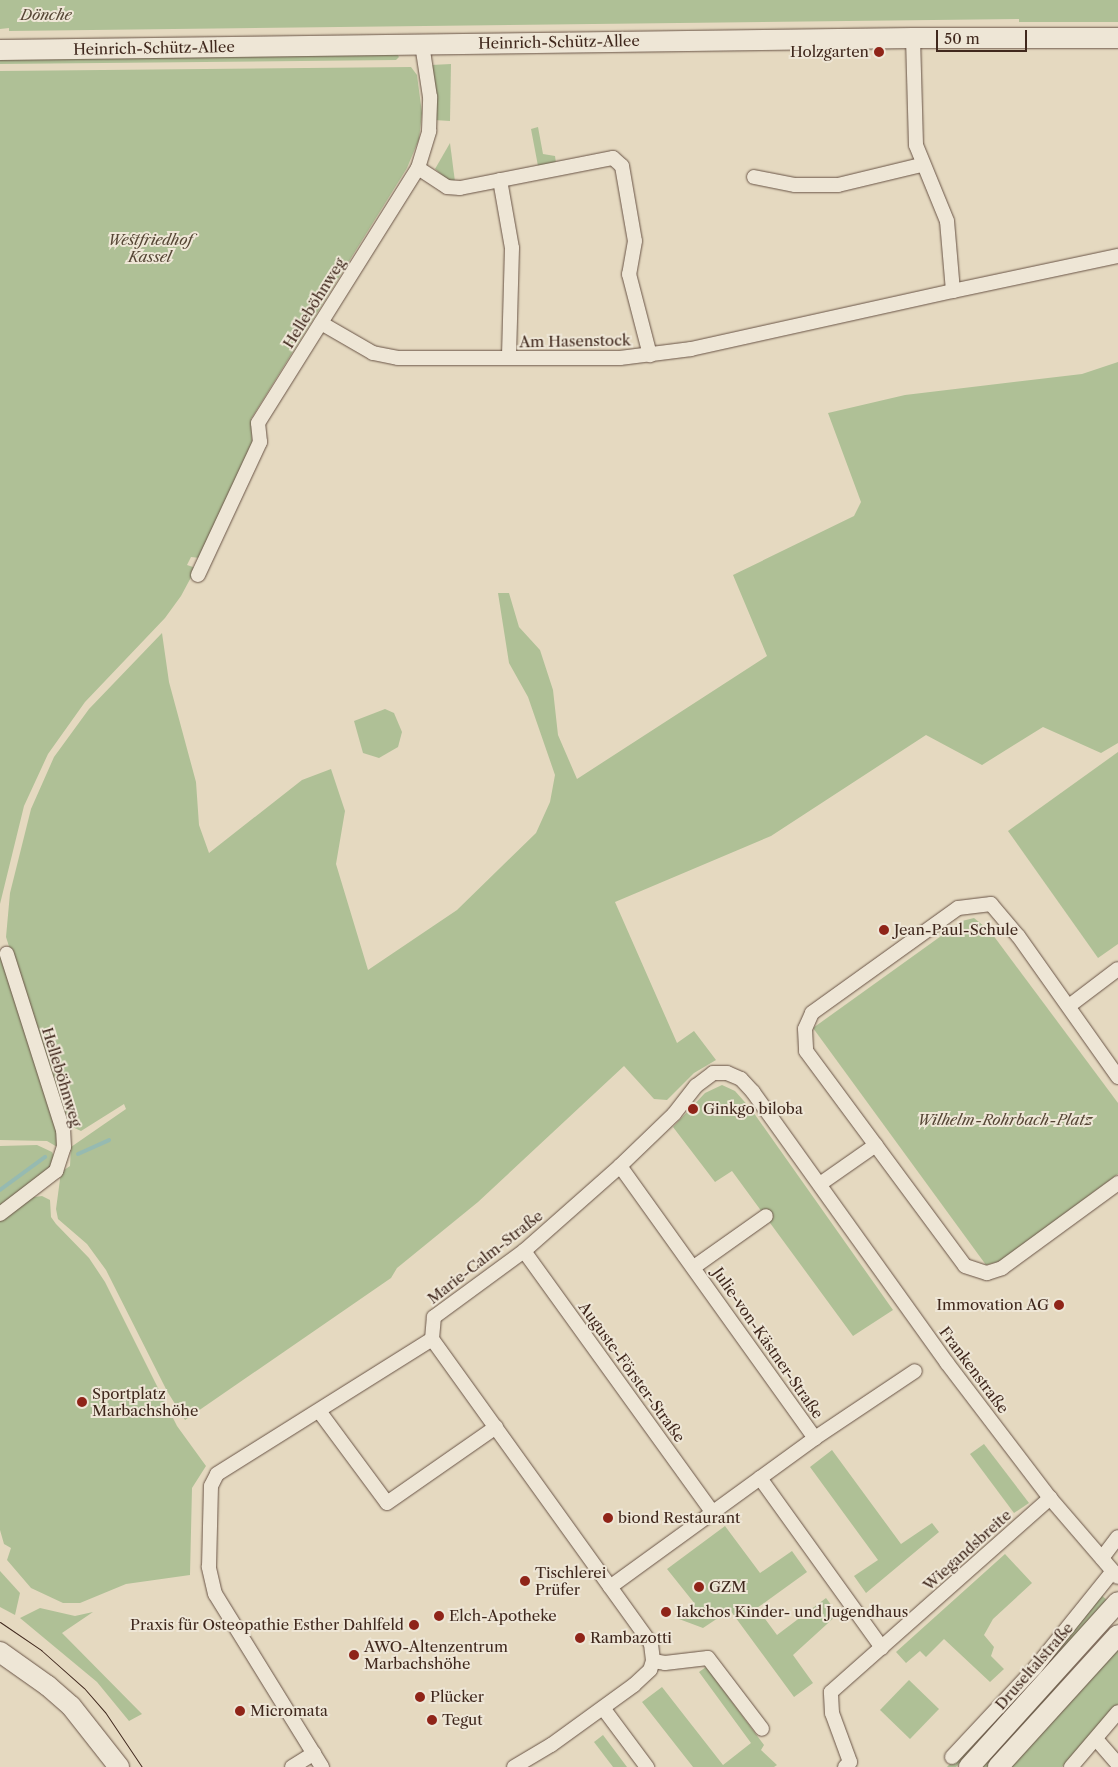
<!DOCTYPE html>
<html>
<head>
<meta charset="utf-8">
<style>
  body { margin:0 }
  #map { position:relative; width:1118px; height:1767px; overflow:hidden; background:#e5d9c0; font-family:"Libre Caslon Text",serif }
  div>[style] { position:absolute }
  .green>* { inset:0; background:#afc096 }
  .stream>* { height:4px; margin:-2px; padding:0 2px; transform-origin:2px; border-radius:2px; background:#96bab1 }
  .roads { filter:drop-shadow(0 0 1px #695446) drop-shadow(0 0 1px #695446) }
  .street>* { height:14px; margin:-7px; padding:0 7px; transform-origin:7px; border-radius:7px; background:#eee6d6 }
  .secondary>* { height:20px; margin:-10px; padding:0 10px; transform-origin:10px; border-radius:10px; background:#eee6d6 }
  .tram>* { height:1px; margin:-0.5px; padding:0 0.5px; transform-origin:0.5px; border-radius:0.5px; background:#40281d }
  .dots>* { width:14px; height:14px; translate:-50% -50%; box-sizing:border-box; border:2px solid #eee6d6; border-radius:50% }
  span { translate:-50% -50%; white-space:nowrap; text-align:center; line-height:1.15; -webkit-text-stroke:4px #eee6d6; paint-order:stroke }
  .park-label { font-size:15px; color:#564635; font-style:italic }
  .street-label { font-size:15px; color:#40281d }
  .poi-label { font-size:15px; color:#40281d }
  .right { translate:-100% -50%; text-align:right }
  .left { translate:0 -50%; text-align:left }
  .scale { position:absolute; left:936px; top:30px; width:91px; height:22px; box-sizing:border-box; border:2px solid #40281d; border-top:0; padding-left:6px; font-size:15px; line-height:18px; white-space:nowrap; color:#40281d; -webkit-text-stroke:4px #eee6d6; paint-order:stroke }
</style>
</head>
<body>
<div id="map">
  <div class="green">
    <i style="clip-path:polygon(0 0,1118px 0,1118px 22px,1019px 22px,1019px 19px,9px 31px,9px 28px,0 29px)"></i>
    <i style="clip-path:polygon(397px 54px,399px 57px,396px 60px,0 64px,0 57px)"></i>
    <i style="clip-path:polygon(451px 64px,450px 121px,434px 120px,431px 65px)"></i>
    <i style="clip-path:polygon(411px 67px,417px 75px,422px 113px,419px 139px,407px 168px,251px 419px,252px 442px,200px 558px,191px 557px,187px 565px,196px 568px,181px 596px,165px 618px,85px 702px,48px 754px,24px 806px,0 904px,0 71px)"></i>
    <i style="clip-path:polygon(538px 127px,543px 154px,555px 156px,556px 163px,538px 166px,531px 129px)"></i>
    <i style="clip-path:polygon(450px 143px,455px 182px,448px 180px,435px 169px)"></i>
    <i style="clip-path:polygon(1118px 362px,1118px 743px,1101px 753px,1043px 727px,982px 765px,926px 735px,771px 836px,615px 902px,677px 1043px,694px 1031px,716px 1060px,694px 1073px,667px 1100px,654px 1099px,624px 1066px,478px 1202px,397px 1268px,391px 1278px,185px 1420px,167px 1391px,106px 1270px,87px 1244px,58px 1219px,56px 1209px,61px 1172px,70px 1166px,71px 1147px,126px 1109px,124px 1104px,81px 1131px,66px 1124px,6px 937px,10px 893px,31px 809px,54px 757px,89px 709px,162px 633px,169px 682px,196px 782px,199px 825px,209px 853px,302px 780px,331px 769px,345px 811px,336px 864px,368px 970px,457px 910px,536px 833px,550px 802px,555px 775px,528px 697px,509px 663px,498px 593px,509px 593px,519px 627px,540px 650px,553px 690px,558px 735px,577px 779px,767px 656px,733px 575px,854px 516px,861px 502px,828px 413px,905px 395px,1082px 374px)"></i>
    <i style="clip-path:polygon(385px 709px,394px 713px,402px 732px,398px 747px,379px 758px,363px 753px,354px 721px)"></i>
    <i style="clip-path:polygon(1118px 752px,1118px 944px,1098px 958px,1008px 831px)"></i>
    <i style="clip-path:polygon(974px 918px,990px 931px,1118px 1103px,1118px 1174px,1001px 1261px,986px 1265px,813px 1028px,962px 921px)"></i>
    <i style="clip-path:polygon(0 951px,57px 1122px,59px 1148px,47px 1141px,0 1140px)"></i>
    <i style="clip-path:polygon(722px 1085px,735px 1091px,751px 1109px,893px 1310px,853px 1336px,732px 1171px,715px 1182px,673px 1127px,705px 1093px)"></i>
    <i style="clip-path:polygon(37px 1145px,52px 1152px,55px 1159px,51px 1168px,0 1210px,0 1146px)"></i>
    <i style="clip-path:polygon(42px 1196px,50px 1200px,51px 1217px,56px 1224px,89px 1258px,105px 1282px,177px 1426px,206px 1466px,192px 1488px,190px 1575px,126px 1584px,80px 1603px,63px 1603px,31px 1588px,7px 1560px,11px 1548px,4px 1544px,0 1530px,0 1218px,27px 1198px)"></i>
    <i style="clip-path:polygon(984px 1444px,1029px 1503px,1014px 1513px,970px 1454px)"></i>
    <i style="clip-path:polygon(832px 1450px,901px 1544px,932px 1523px,939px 1532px,866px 1593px,854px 1576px,878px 1560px,810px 1467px)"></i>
    <i style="clip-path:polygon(725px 1526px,760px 1573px,792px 1551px,807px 1572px,757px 1608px,777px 1635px,826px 1598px,838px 1614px,793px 1655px,813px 1683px,794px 1697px,730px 1610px,703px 1628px,679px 1619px,695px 1604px,667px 1569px)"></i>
    <i style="clip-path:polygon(1005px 1554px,1032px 1583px,993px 1619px,984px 1635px,994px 1647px,991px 1656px,1004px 1669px,990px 1682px,944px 1639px,926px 1657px,920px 1651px,906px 1663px,896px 1652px)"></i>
    <i style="clip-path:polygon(0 1571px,20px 1593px,15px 1615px,0 1607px)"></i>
    <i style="clip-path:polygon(1101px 1595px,1107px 1600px,980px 1743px,956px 1767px,947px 1767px)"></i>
    <i style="clip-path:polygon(40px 1608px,75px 1616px,93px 1612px,62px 1633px,142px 1714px,129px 1721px,97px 1682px,20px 1618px)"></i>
    <i style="clip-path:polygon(1118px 1646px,1118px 1704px,1062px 1767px,1007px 1767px)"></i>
    <i style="clip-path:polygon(1078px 1661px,1014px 1739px,987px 1767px,979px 1767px)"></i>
    <i style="clip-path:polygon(706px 1667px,764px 1745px,761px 1750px,777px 1765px,774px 1767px,693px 1767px,642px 1702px,662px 1687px,723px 1765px,751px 1743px,699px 1672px)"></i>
    <i style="clip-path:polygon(909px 1680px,939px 1709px,910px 1739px,880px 1710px)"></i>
    <i style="clip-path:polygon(603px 1735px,627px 1767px,613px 1767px,594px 1742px)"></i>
  </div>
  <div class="stream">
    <i style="left:78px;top:1154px;width:34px;rotate:-24deg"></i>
    <i style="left:0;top:1190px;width:56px;rotate:-36.3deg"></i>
  </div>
  <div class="roads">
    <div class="street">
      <i style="left:418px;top:168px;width:35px;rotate:33deg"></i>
      <i style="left:447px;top:187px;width:13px;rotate:4deg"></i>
      <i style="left:460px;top:188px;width:156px;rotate:-11.1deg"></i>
      <i style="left:613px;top:158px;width:12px;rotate:42deg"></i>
      <i style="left:622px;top:166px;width:76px;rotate:80.2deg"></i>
      <i style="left:635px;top:241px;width:34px;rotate:100deg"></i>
      <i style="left:629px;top:274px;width:84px;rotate:75.5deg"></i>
      <i style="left:754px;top:177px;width:42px;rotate:11deg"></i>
      <i style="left:795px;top:185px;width:43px"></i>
      <i style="left:838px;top:185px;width:85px;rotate:-13.5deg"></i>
      <i style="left:500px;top:180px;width:69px;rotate:80deg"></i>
      <i style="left:512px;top:248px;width:110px;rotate:91.6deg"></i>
      <i style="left:953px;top:291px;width:169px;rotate:-12deg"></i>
      <i style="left:321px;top:323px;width:60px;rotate:30deg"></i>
      <i style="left:373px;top:353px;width:25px;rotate:11deg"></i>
      <i style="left:398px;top:358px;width:222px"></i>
      <i style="left:620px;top:358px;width:72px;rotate:-7.2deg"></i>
      <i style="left:691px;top:349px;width:268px;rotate:-12.5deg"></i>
      <i style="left:953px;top:291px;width:70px;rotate:-94.9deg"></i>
      <i style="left:947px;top:221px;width:82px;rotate:-112.2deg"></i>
      <i style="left:916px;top:145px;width:107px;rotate:-91.6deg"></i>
      <i style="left:198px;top:575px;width:147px;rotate:-65deg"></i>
      <i style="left:260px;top:442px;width:19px;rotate:-96deg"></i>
      <i style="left:258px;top:423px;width:301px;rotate:-57.9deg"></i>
      <i style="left:418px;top:168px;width:39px;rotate:-73deg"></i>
      <i style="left:429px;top:131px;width:34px;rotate:-88deg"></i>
      <i style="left:430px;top:97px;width:54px;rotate:-98.6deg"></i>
      <i style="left:1069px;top:1006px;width:61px;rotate:-37.1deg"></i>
      <i style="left:1118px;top:1077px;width:173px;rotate:-125.3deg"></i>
      <i style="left:1018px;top:936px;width:42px;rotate:-130.2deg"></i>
      <i style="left:991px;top:904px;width:33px;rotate:173deg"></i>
      <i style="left:958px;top:908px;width:180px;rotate:144.3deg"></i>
      <i style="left:812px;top:1013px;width:17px;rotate:114deg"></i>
      <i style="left:805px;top:1029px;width:22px;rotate:87deg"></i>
      <i style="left:806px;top:1051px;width:267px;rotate:53.5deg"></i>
      <i style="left:965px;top:1266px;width:23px;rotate:18deg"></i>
      <i style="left:987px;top:1273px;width:16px;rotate:-18deg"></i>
      <i style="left:1002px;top:1268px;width:144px;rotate:-36.2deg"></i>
      <i style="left:620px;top:1166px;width:335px;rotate:54.4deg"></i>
      <i style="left:820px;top:1184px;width:68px;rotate:-34.9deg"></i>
      <i style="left:0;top:1214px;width:71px;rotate:-37.5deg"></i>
      <i style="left:56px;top:1171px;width:25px;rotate:-72deg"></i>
      <i style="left:64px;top:1147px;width:17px;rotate:-93deg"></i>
      <i style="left:63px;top:1130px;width:185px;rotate:-107.7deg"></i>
      <i style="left:524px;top:1251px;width:322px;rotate:54.2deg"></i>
      <i style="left:694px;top:1267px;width:88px;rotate:-35.3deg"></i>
      <i style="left:432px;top:1339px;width:375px;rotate:54.3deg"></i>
      <i style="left:651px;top:1644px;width:17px;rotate:83deg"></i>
      <i style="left:653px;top:1661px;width:9px;rotate:108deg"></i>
      <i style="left:650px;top:1670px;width:22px;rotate:137deg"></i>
      <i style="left:634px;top:1685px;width:102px;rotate:144.1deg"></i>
      <i style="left:551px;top:1745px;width:43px;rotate:149.3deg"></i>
      <i style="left:319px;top:1411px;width:114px;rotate:53.5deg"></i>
      <i style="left:387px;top:1503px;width:133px;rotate:-34.9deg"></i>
      <i style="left:760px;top:1478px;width:209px;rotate:54.3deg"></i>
      <i style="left:1102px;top:1558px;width:26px;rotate:-53deg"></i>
      <i style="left:610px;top:1587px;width:253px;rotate:-36deg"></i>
      <i style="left:815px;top:1438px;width:120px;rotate:-33.8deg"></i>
      <i style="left:653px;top:1661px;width:12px;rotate:9deg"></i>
      <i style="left:665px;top:1663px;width:43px;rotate:-6.6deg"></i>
      <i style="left:708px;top:1658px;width:89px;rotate:52.7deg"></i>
      <i style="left:603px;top:1708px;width:74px;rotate:53.3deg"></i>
      <i style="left:1096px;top:1739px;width:33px;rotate:49deg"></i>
      <i style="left:952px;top:1757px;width:122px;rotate:-47deg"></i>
      <i style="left:1035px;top:1668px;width:124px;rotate:-51.2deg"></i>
      <i style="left:292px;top:1767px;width:26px;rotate:-32deg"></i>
      <i style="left:322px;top:1767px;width:203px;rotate:-121.7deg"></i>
      <i style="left:215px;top:1594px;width:28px;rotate:-103deg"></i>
      <i style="left:209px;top:1567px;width:81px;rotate:-88.6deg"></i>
      <i style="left:211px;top:1486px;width:13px;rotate:-63deg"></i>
      <i style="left:217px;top:1474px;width:254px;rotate:-32.1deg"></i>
      <i style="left:432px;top:1339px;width:22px;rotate:-85deg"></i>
      <i style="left:434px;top:1317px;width:112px;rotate:-36.3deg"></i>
      <i style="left:524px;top:1251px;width:128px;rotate:-41.5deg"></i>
      <i style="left:620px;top:1166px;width:75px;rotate:-43.9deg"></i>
      <i style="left:674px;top:1114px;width:36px;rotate:-52deg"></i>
      <i style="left:696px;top:1086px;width:21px;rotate:-37deg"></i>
      <i style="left:713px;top:1073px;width:14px"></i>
      <i style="left:727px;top:1073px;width:15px;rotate:23deg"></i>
      <i style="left:741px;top:1079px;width:18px;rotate:47deg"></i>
      <i style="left:753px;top:1092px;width:333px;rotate:54.4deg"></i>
      <i style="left:947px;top:1363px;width:170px;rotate:52.7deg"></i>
      <i style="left:1050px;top:1498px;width:104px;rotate:49.3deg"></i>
      <i style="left:845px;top:1767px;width:7px;rotate:-45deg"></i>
      <i style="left:850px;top:1762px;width:52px;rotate:-110.2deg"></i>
      <i style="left:832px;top:1713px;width:21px;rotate:-93deg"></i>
      <i style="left:831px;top:1692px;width:293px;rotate:-41.5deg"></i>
      <i style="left:1071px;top:1767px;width:72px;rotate:-49.5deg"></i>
    </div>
    <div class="secondary">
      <i style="left:0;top:50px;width:913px;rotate:-0.75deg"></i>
      <i style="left:913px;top:38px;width:205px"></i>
      <i style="left:0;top:1652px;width:59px;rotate:35.3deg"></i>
      <i style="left:48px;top:1686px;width:30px;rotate:41deg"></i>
      <i style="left:71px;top:1706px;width:78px;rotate:51.8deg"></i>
      <i style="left:969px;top:1767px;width:222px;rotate:-47.9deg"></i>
      <i style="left:998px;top:1767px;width:178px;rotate:-47.7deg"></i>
    </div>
  </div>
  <div class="tram">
    <i style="left:0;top:1622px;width:50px;rotate:34.3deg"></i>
    <i style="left:41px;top:1650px;width:57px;rotate:41.5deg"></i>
    <i style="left:84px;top:1688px;width:32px;rotate:49deg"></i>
    <i style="left:105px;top:1712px;width:66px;rotate:56.1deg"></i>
  </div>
  <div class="dots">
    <i style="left:879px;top:52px;background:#8f2418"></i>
    <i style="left:884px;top:930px;background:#8f2418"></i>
    <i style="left:693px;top:1109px;background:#8f2418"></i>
    <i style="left:1059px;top:1305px;background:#8f2418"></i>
    <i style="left:82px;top:1402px;background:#8f2418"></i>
    <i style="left:608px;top:1518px;background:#8f2418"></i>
    <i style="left:525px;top:1581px;background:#8f2418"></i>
    <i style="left:699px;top:1587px;background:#8f2418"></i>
    <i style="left:666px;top:1612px;background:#8f2418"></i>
    <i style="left:439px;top:1616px;background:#8f2418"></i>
    <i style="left:414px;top:1625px;background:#8f2418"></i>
    <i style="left:580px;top:1638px;background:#8f2418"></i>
    <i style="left:354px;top:1655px;background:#8f2418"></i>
    <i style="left:420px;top:1697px;background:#8f2418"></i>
    <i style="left:240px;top:1711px;background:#8f2418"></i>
    <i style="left:432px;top:1720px;background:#8f2418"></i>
  </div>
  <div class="park-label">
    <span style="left:46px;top:15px">Dönche</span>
    <span style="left:150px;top:248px">Westfriedhof<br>Kassel</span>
    <span style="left:1005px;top:1120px">Wilhelm-Rohrbach-Platz</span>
  </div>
  <div class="street-label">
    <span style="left:559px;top:42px;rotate:-1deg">Heinrich-Schütz-Allee</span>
    <span style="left:154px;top:48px;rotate:-1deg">Heinrich-Schütz-Allee</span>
    <span style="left:314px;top:303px;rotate:-58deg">Helleböhnweg</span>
    <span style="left:575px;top:341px;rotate:-1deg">Am Hasenstock</span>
    <span style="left:62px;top:1077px;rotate:73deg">Helleböhnweg</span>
    <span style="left:485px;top:1257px;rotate:-38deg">Marie-Calm-Straße</span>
    <span style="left:768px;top:1343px;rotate:55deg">Julie-von-Kästner-Straße</span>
    <span style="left:974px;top:1370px;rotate:53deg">Frankenstraße</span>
    <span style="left:632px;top:1372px;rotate:54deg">Auguste-Förster-Straße</span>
    <span style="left:967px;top:1550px;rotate:-42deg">Wiegandsbreite</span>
    <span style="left:1034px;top:1666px;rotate:-49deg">Druseltalstraße</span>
  </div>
  <div class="poi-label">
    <span class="right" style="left:869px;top:52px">Holzgarten</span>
    <span class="left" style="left:894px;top:930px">Jean-Paul-Schule</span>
    <span class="left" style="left:703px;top:1109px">Ginkgo biloba</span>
    <span class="right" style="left:1049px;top:1305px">Immovation AG</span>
    <span class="left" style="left:92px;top:1402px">Sportplatz<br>Marbachshöhe</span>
    <span class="left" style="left:618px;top:1518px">biond Restaurant</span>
    <span class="left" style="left:535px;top:1581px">Tischlerei<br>Prüfer</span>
    <span class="left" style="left:709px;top:1587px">GZM</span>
    <span class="left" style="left:676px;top:1612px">Iakchos Kinder- und Jugendhaus</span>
    <span class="left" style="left:449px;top:1616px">Elch-Apotheke</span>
    <span class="right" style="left:404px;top:1625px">Praxis für Osteopathie Esther Dahlfeld</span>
    <span class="left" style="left:590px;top:1638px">Rambazotti</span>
    <span class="left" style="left:364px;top:1655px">AWO-Altenzentrum<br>Marbachshöhe</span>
    <span class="left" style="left:430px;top:1697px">Plücker</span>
    <span class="left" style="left:250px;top:1711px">Micromata</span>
    <span class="left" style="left:442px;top:1720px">Tegut</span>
  </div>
  <div class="scale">50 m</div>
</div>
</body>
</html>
